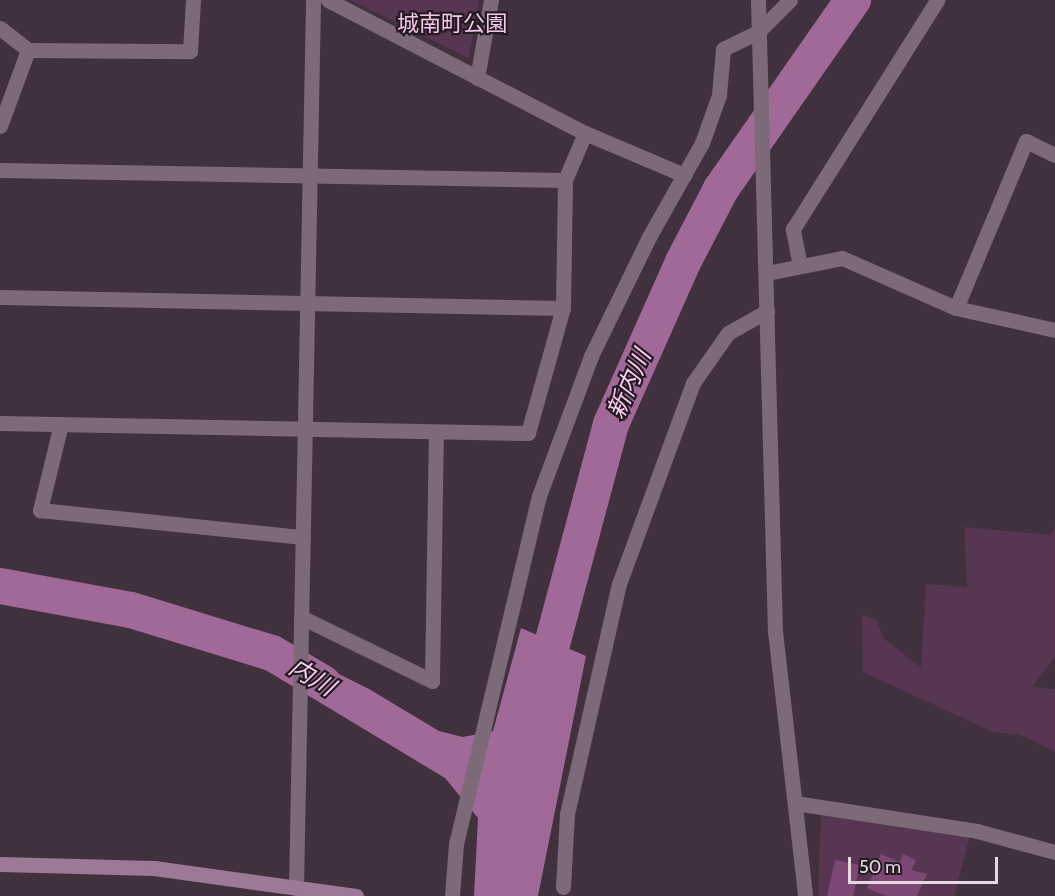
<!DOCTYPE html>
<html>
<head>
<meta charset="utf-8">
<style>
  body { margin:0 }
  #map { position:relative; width:1055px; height:896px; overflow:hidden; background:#41303e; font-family:Cabin,"Noto Sans JP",sans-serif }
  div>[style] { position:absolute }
  .green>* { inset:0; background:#573651 }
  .water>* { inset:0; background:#a16997 }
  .river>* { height:36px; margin:-18px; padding:0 18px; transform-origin:18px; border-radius:18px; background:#a16997 }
  .building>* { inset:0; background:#7d4875 }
  .street>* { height:15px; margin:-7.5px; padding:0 7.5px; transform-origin:7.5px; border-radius:7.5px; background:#7d6a79 }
  .secondary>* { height:15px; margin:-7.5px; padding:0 7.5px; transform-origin:7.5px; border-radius:7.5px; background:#9c7995 }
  span { translate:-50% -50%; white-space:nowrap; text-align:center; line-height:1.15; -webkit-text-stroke:4.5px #231b21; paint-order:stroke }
  .park-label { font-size:22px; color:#f6c5ec }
  .water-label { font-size:24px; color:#ffcef5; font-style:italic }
  .scale { position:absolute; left:848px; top:857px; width:150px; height:27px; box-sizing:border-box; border:3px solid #e4d9e1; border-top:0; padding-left:8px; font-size:18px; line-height:21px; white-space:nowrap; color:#e4d9e1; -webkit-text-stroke:4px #231b21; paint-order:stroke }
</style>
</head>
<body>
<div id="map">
  <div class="green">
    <i style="clip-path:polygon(350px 0,479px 0,469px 58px)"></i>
    <i style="clip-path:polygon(964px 527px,1051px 535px,1055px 527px,1055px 657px,1032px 687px,1055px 689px,1055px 752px,1021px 735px,993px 732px,863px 672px,862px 615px,877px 620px,883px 638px,921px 667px,926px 584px,967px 587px)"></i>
    <i style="clip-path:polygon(821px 810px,970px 835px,954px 896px,818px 896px)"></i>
  </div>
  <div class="water">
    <i style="clip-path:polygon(521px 628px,586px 656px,538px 896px,474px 896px,478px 818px,445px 778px,276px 676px,283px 646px,369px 689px,439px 731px,463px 737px,493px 731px)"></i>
  </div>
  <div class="river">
    <i style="left:0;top:586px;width:133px;rotate:10.4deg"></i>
    <i style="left:131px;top:610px;width:147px;rotate:17deg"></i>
    <i style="left:272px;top:653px;width:59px;rotate:30.5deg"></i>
    <i style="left:540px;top:689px;width:274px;rotate:-75deg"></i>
    <i style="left:611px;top:424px;width:177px;rotate:-66deg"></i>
    <i style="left:683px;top:262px;width:82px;rotate:-62.5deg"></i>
    <i style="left:721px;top:189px;width:231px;rotate:-55.1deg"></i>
  </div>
  <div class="building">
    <i style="clip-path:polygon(881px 854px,900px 862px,903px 854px,916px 860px,911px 870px,927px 874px,917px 896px,886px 896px,867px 888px)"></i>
    <i style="clip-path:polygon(835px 860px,860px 865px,853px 896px,827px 896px)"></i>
  </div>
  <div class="street">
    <i style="left:328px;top:0;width:289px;rotate:27.4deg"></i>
    <i style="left:585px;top:133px;width:108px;rotate:23deg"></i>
    <i style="left:758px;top:0;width:631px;rotate:88.46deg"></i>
    <i style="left:775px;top:631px;width:267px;rotate:83.5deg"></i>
    <i style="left:0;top:28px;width:36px;rotate:38deg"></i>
    <i style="left:28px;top:50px;width:81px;rotate:110.2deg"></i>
    <i style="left:28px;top:50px;width:162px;rotate:0.4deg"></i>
    <i style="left:190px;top:51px;width:51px;rotate:-86.6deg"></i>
    <i style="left:477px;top:78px;width:79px;rotate:-79.8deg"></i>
    <i style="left:0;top:170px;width:565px;rotate:1.01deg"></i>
    <i style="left:800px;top:266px;width:38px;rotate:-101deg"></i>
    <i style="left:793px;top:229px;width:271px;rotate:-57.8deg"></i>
    <i style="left:767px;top:273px;width:76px;rotate:-11.3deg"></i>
    <i style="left:842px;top:258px;width:124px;rotate:23.7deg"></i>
    <i style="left:956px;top:308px;width:101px;rotate:12.5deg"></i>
    <i style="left:0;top:297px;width:563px;rotate:1.12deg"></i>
    <i style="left:956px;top:308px;width:181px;rotate:-67.3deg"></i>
    <i style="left:1026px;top:141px;width:32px;rotate:26deg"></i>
    <i style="left:0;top:423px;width:528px;rotate:1.09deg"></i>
    <i style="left:528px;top:433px;width:130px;rotate:-74.4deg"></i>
    <i style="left:563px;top:308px;width:128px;rotate:-89.1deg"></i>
    <i style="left:565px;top:180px;width:51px;rotate:-66.9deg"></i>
    <i style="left:61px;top:424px;width:89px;rotate:103.7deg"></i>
    <i style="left:40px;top:510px;width:264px;rotate:5.9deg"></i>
    <i style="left:301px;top:617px;width:146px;rotate:26deg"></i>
    <i style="left:432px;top:681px;width:249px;rotate:-89.1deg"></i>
    <i style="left:795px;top:803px;width:184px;rotate:8.7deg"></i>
    <i style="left:977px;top:831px;width:81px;rotate:15.1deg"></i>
    <i style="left:563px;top:887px;width:73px;rotate:-86.9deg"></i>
    <i style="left:567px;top:814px;width:236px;rotate:-77.3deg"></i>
    <i style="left:619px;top:584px;width:214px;rotate:-69.8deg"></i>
    <i style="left:693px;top:383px;width:61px;rotate:-55deg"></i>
    <i style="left:728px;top:333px;width:45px;rotate:-29.4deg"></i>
    <i style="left:296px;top:888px;width:888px;rotate:-88.9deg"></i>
    <i style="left:452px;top:896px;width:52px;rotate:-85.6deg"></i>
    <i style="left:456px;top:844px;width:358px;rotate:-76.6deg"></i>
    <i style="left:539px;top:496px;width:149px;rotate:-69.6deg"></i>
    <i style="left:591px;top:356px;width:132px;rotate:-64deg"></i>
    <i style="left:649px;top:237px;width:108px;rotate:-60.6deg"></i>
    <i style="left:702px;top:143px;width:51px;rotate:-70.5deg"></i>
    <i style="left:719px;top:95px;width:46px;rotate:-85deg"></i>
    <i style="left:723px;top:49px;width:39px;rotate:-26deg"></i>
    <i style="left:758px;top:32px;width:45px;rotate:-45deg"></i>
  </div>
  <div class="secondary">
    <i style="left:0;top:864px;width:154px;rotate:1.5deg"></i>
    <i style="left:154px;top:868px;width:204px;rotate:7.9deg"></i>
  </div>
  <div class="park-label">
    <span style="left:452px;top:24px">城南町公園</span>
  </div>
  <div class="water-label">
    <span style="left:629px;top:384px;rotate:-66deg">新内川</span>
    <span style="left:312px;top:677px;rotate:31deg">内川</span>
  </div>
  <div class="scale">50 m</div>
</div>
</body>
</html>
